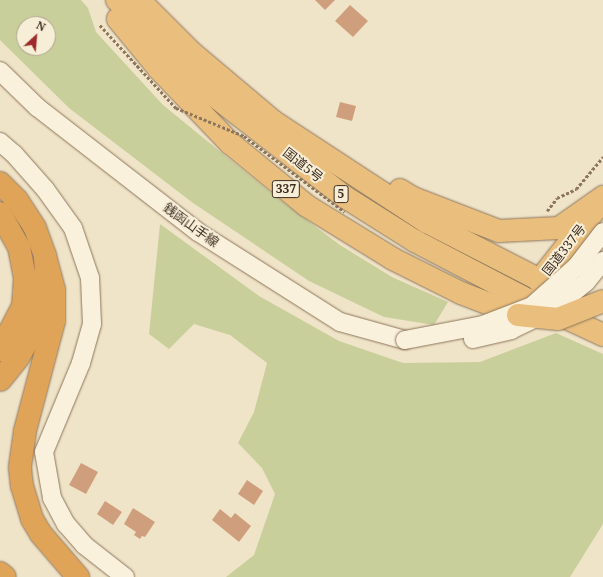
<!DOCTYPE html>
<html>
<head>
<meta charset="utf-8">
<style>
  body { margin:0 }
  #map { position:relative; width:603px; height:577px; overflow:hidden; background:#f0e4c8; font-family:"Noto Serif","Noto Sans JP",serif }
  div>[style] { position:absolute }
  .green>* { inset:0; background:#c9cf9b }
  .building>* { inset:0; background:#cf9f7d }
  .path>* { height:2.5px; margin-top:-1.25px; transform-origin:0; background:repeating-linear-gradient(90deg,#8d765c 0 3px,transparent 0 5px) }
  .roads { filter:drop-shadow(0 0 1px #8d765c) drop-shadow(0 0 1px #8d765c) }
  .tertiary>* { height:18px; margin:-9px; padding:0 9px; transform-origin:9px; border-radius:9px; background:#faf1dc }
  .trunk>* { height:22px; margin:-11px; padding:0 11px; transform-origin:11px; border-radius:11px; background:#eabe7c }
  .motorway>* { height:22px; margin:-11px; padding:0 11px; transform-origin:11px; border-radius:11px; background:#e0a458 }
  .path-bridge>* { height:2.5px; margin-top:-1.25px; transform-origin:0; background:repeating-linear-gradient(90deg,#8d765c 0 3px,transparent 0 5px) }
  .bridges { filter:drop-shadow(0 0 1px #8d765c) drop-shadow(0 0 1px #8d765c) }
  .tertiary-bridge>* { height:18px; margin:-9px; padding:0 9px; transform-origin:9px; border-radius:9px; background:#faf1dc }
  .trunk-bridge>* { height:22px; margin:-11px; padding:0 11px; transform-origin:11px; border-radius:11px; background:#eabe7c }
  span { translate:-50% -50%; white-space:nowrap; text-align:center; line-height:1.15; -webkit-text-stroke:4px #f7eed8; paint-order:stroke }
  .shield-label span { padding:1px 3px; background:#f7eed8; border:1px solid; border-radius:3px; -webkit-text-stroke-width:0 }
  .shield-label { font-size:12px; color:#3d2e20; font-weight:700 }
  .street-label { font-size:13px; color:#3d2e20 }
  .north { position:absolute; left:16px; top:16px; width:40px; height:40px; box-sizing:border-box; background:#f7eed8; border:1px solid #ada18e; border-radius:50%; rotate:26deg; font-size:11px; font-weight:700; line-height:16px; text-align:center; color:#3d2e20 }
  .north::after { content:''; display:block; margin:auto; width:14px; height:18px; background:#9e2a2b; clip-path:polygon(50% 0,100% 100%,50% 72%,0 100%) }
</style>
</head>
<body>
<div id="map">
  <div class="green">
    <i style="clip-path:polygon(evenodd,0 0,81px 0,88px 8px,96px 32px,163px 105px,276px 197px,340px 245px,392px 277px,448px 302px,434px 325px,384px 317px,309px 281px,193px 203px,69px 108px,0 40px,0 0,24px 24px,48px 24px,48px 48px,24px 48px,24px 24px)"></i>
    <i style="clip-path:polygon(160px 224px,259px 296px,339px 341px,403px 363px,480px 362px,556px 333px,603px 354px,603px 524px,570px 577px,226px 577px,254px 555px,275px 494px,262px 468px,238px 443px,254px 412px,267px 363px,230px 335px,194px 324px,169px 349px,149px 334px)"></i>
  </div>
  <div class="building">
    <i style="clip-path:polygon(315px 0,335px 0,325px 10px)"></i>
    <i style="clip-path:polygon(350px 5px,368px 21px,353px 37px,335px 21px)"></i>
    <i style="clip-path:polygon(340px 102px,356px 106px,352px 121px,336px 117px)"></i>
    <i style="clip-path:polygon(81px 463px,98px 472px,86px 494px,69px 485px)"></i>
    <i style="clip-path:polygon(247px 480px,263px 491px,254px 505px,238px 494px)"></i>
    <i style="clip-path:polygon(105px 501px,122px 512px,113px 525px,97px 514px)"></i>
    <i style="clip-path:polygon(133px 508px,155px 522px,145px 537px,142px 536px,140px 539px,134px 535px,136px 532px,124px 524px)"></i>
    <i style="clip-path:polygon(220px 509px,231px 518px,235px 513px,251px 526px,239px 542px,212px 520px)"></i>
  </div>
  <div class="path">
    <i style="left:547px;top:211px;width:16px;rotate:-52deg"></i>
    <i style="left:557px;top:198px;width:21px;rotate:-25deg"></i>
    <i style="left:576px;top:189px;width:42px;rotate:-49.8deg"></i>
  </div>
  <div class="roads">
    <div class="tertiary">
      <i style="left:0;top:71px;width:52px;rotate:44.2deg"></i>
      <i style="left:37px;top:107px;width:204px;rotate:37.8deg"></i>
      <i style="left:198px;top:232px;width:168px;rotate:32.4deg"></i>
      <i style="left:340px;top:322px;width:67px;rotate:15.5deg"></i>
      <i style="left:0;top:142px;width:18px;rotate:41deg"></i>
      <i style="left:14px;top:154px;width:47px;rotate:48.5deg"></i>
      <i style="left:45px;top:189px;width:48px;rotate:54.3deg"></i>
      <i style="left:73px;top:228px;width:53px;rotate:71.2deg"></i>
      <i style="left:90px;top:278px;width:46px;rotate:87.5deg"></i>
      <i style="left:92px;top:324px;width:41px;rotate:105.8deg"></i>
      <i style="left:81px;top:363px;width:96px;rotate:112.6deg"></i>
      <i style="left:44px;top:452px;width:47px;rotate:80.1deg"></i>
      <i style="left:52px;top:498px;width:30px;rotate:62deg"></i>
      <i style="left:66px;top:524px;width:28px;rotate:49deg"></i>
      <i style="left:84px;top:545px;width:52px;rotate:38deg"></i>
    </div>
    <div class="trunk">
      <i style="left:117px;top:0;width:134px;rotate:44.7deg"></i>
      <i style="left:212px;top:94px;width:168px;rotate:37.8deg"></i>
      <i style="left:345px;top:197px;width:83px;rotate:32.2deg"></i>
      <i style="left:415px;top:241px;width:127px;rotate:27.6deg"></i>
      <i style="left:528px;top:300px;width:83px;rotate:25deg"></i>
      <i style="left:139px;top:0;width:75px;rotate:45deg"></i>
      <i style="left:192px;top:53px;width:107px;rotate:40.1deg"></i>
      <i style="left:274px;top:122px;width:183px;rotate:33.2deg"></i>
      <i style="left:427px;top:222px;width:162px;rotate:27.2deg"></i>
      <i style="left:118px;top:19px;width:65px;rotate:50.6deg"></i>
      <i style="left:159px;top:69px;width:103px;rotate:46.2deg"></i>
      <i style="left:230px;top:143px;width:99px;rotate:39.3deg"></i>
      <i style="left:307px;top:206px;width:101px;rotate:31.6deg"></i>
      <i style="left:393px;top:259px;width:76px;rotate:26.6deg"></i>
      <i style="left:461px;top:293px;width:61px;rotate:21.1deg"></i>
      <i style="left:400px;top:190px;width:15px;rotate:32deg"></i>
      <i style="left:413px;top:198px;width:92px;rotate:21deg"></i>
      <i style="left:499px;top:231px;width:60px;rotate:-2.9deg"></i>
      <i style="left:559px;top:228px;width:54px;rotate:-35.2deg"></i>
      <i style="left:539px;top:281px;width:89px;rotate:-51.8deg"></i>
    </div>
    <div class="motorway">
      <i style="left:0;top:183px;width:24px;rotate:45deg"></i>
      <i style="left:17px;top:200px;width:33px;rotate:57deg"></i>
      <i style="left:35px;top:228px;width:30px;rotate:70deg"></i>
      <i style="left:45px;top:256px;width:21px;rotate:87deg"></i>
      <i style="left:46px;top:277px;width:36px;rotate:98deg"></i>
      <i style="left:41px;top:313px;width:18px;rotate:112deg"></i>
      <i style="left:34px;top:330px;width:32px;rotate:120deg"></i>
      <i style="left:18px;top:358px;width:28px;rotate:129deg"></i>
      <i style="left:0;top:213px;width:39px;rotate:61deg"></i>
      <i style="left:19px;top:247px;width:32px;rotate:79deg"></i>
      <i style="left:25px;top:278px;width:28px;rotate:94deg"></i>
      <i style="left:23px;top:306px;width:50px;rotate:117.6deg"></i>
      <i style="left:45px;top:256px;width:35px;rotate:75deg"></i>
      <i style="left:54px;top:290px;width:31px;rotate:90deg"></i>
      <i style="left:54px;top:321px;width:114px;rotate:104.8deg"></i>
      <i style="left:25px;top:431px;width:37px;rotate:98deg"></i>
      <i style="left:20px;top:468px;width:18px;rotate:84deg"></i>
      <i style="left:22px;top:486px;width:34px;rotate:73deg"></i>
      <i style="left:32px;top:519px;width:17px;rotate:59deg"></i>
      <i style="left:41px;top:534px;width:57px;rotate:49.3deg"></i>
      <i style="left:0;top:573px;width:6px;rotate:39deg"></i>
    </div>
  </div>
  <div class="path-bridge">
    <i style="left:100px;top:25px;width:113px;rotate:47.5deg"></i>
    <i style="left:176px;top:108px;width:74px;rotate:22.4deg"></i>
    <i style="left:244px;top:136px;width:126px;rotate:37deg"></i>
  </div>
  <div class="bridges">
    <div class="tertiary-bridge">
      <i style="left:473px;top:339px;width:39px;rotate:-13deg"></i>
      <i style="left:511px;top:330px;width:46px;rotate:-26deg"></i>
      <i style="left:552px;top:310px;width:44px;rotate:-39.5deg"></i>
      <i style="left:586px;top:282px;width:27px;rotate:-51deg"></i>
      <i style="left:405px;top:340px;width:79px;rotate:-10.9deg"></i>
      <i style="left:483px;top:325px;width:53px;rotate:-21.2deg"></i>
      <i style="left:532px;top:306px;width:59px;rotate:-41.6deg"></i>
      <i style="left:576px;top:267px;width:44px;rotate:-52.4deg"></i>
    </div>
    <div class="trunk-bridge">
      <i style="left:518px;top:315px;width:40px;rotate:5.7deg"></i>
      <i style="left:558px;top:319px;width:48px;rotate:-21.8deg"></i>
    </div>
  </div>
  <div class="shield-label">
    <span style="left:286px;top:189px">337</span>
    <span style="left:341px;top:194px">5</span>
  </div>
  <div class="street-label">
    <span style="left:303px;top:165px;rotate:38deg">国道5号</span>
    <span style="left:191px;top:225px;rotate:36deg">銭函山手線</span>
    <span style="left:564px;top:250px;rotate:-52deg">国道337号</span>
  </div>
  <div class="north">N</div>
</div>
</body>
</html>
